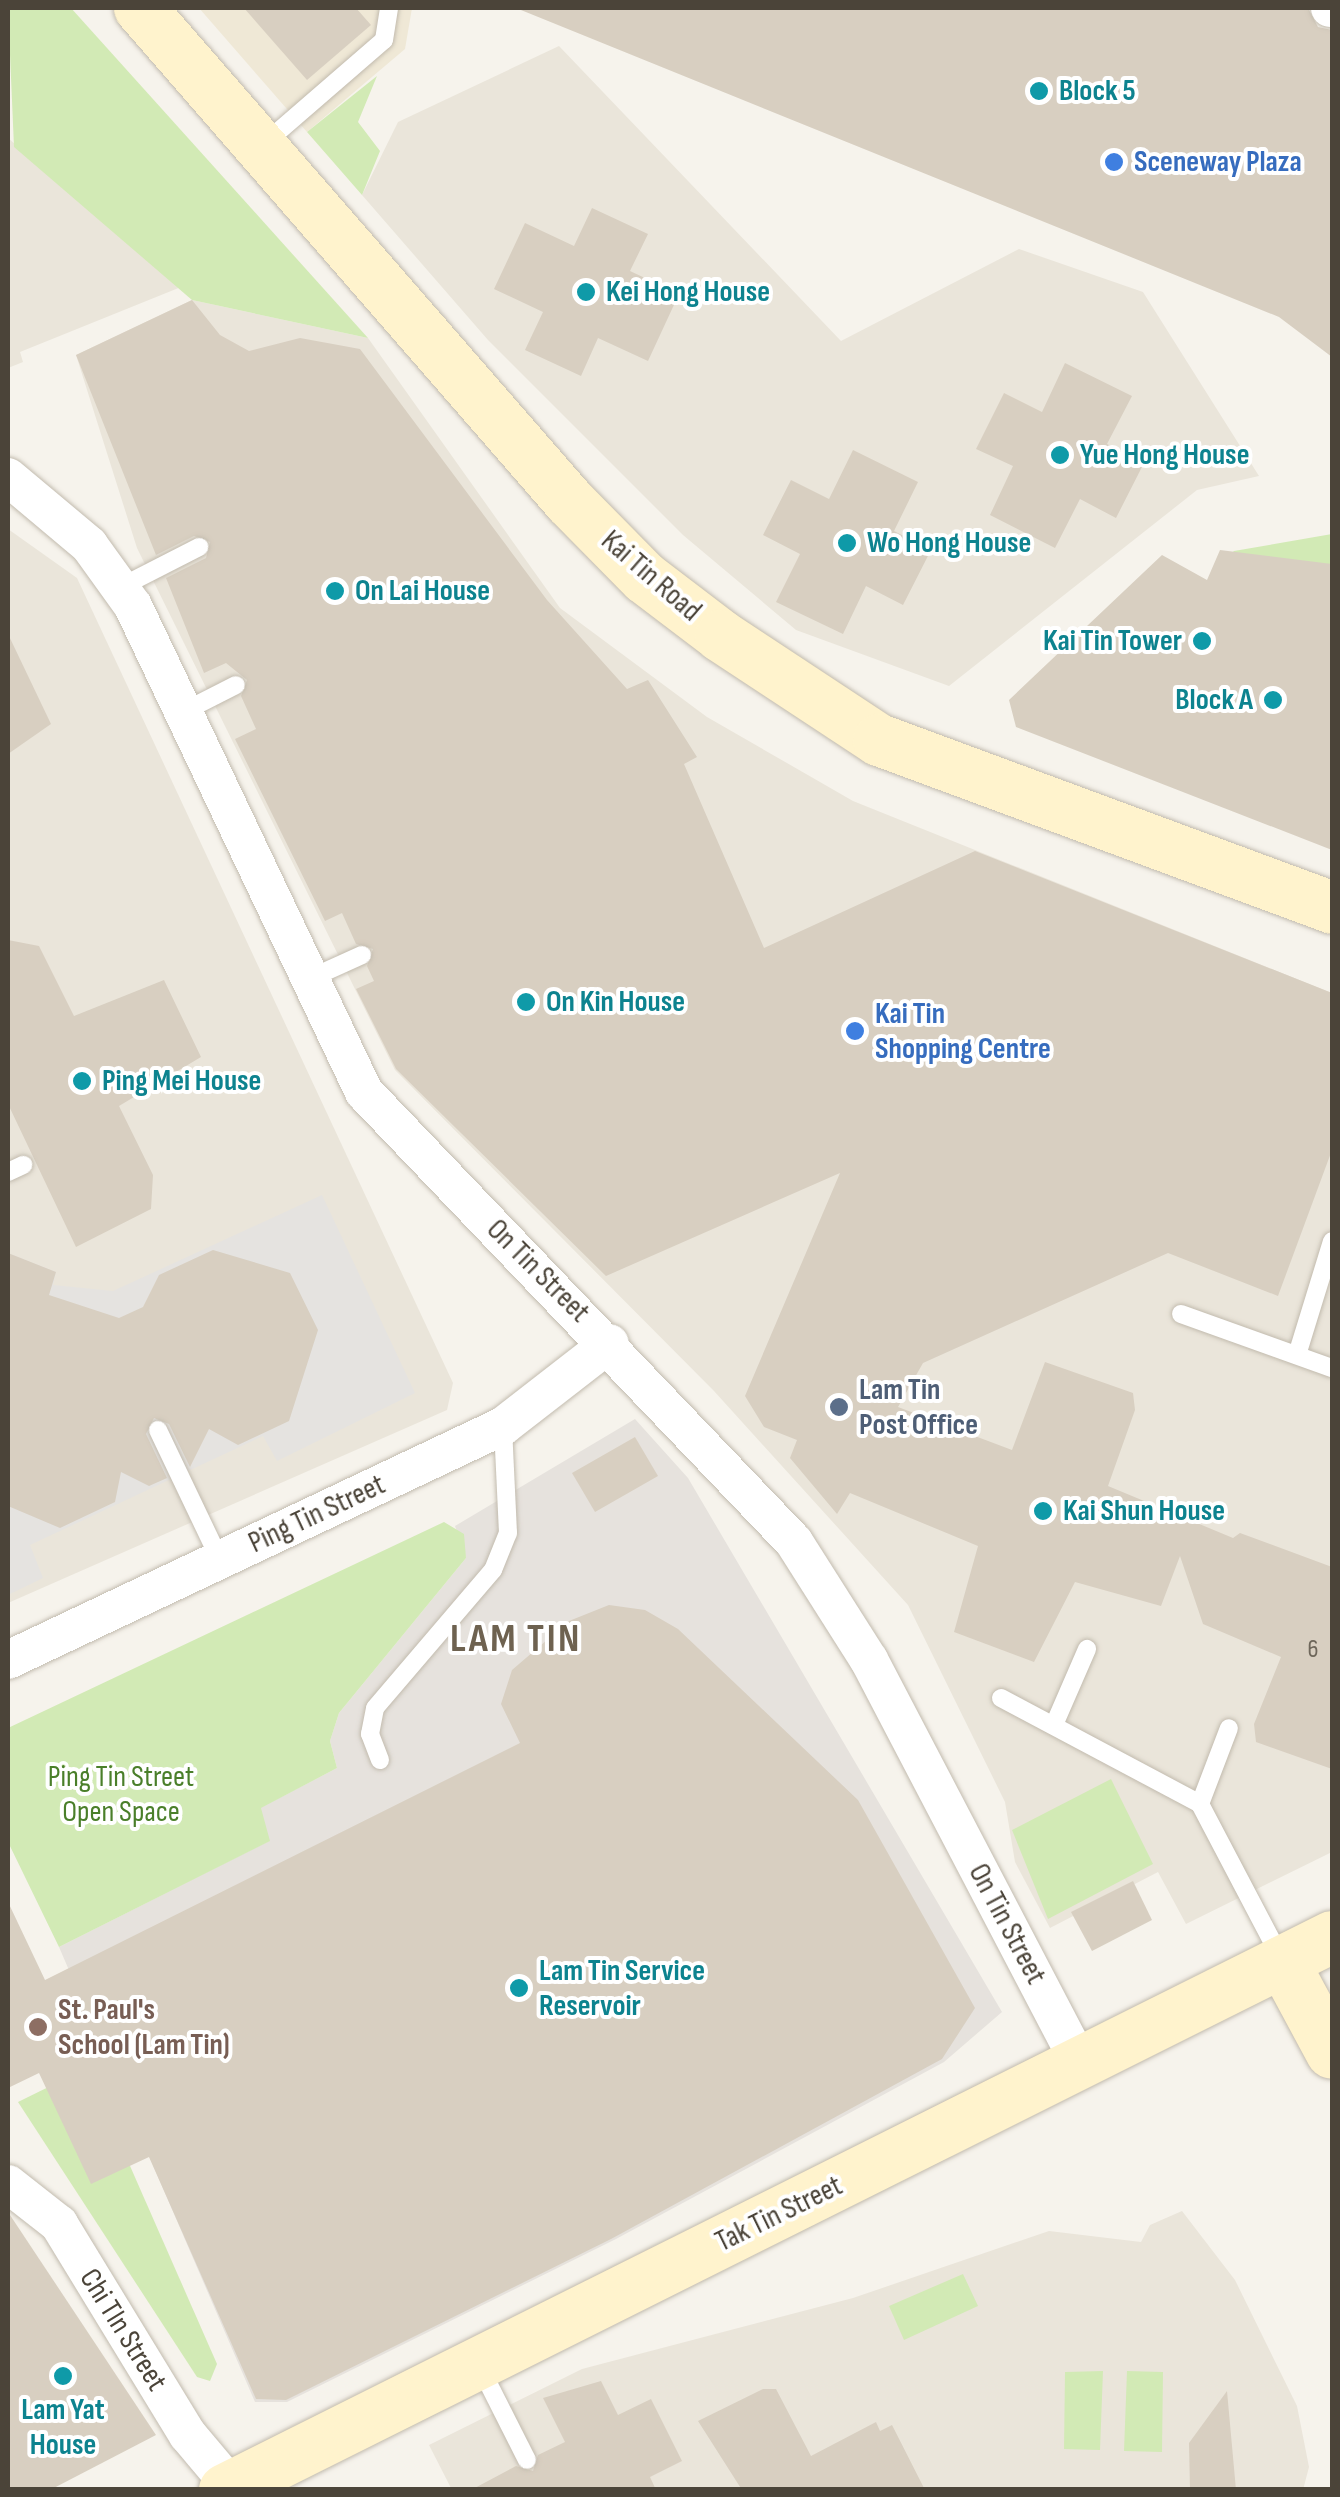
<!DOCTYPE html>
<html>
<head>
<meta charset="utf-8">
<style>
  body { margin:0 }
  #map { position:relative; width:1340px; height:2497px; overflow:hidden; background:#f6f3ec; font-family:"Sofia Sans Condensed",sans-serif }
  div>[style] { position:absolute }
  .residential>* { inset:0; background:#eae5da }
  .industrial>* { inset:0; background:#e6e2dd }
  .education>* { inset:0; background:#efe8d6 }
  .green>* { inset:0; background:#d2eab5 }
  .parking>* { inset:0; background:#e5e3e0 }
  .building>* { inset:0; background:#d8cfc1 }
  .roads { filter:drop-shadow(0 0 2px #c2bbae) drop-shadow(0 0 2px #c2bbae) }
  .lane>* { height:18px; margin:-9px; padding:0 9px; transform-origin:9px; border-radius:9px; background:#fff }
  .street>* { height:38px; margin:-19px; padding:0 19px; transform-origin:19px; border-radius:19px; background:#fff }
  .secondary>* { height:52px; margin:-26px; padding:0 26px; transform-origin:26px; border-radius:26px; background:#fff3cd }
  .dots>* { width:28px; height:28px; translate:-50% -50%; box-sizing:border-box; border:5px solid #fff; border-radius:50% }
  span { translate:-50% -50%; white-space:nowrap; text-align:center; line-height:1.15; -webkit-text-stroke:8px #fff; paint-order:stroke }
  .number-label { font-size:25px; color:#6e675b }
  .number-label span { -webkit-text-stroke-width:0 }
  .culture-label { font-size:30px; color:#0d838f; font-weight:700 }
  .left { translate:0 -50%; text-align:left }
  .right { translate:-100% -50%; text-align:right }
  .shop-label { font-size:30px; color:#366cbe; font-weight:700 }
  .street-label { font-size:30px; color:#4b4439 }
  .service-label { font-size:30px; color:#4e5e75; font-weight:700 }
  .park-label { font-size:30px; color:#4a7f2a }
  .education-label { font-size:30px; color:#785e54; font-weight:700 }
  .district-label { font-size:40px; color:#6e6250; font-weight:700; letter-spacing:2.5px }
  .frame { position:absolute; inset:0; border:10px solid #4b4439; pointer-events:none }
</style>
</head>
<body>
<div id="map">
  <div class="residential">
    <i style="clip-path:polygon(559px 46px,841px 341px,1019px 249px,1143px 292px,1259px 476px,1197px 490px,949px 686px,796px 630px,683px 535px,488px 340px,362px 195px,398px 122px)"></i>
    <i style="clip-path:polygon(8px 138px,181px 287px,20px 352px,23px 362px,8px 368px)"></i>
    <i style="clip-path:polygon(192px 300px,368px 338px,560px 608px,707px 717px,853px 801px,1332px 993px,1332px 1852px,1186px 1924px,1158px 1872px,1050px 1928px,1015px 1862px,1005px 1802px,908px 1605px,714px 1391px,395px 1070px,137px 548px,76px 355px)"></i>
    <i style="clip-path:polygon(8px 529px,77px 578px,453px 1383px,447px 1410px,8px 1603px)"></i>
    <i style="clip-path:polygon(1182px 2211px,1235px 2280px,1297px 2406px,1309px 2467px,1303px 2490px,452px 2490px,429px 2445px,582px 2369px,853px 2298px,1049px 2231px,1141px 2242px,1150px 2225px)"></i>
  </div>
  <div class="industrial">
    <i style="clip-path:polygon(635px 1419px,688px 1478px,1002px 2012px,944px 2062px,616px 2239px,287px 2402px,255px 2402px,59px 1947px,269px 1841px,260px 1808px,337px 1768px,330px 1741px,339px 1713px,466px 1558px,455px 1526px)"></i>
  </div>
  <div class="education">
    <i style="clip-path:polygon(199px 8px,412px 8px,405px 49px,307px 132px)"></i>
  </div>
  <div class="green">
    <i style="clip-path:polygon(8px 8px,71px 8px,368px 338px,192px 300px,14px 147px)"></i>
    <i style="clip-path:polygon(377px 76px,358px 122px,380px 151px,362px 195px,307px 132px)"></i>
    <i style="clip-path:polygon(1332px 534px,1332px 577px,1268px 569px,1210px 574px,1234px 551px)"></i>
    <i style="clip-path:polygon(444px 1522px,464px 1534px,466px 1558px,339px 1713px,330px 1741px,337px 1768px,261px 1808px,270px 1841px,59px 1947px,8px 1842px,8px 1728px)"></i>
    <i style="clip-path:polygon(1111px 1779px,1153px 1864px,1048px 1919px,1012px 1830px)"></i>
    <i style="clip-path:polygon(87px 2068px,217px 2364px,210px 2381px,197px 2377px,18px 2102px)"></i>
    <i style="clip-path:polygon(963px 2274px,978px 2306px,904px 2340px,889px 2306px)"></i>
    <i style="clip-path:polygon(1103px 2371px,1100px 2450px,1064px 2449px,1065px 2372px)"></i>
    <i style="clip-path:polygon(1127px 2371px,1163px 2372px,1162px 2452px,1124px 2451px)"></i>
  </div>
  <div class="parking">
    <i style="clip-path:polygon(322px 1195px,415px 1393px,277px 1461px,263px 1436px,30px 1545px,43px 1578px,10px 1594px,8px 1253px,56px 1272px,53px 1285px,113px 1291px)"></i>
  </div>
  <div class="building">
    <i style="clip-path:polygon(244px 8px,356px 8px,371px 25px,307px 80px)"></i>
    <i style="clip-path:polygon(516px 8px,1308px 8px,1318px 27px,1332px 30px,1332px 357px,1279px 317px)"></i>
    <i style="clip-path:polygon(592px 208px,648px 234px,630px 271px,679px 294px,648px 361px,598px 338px,581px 376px,525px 350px,543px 312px,494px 289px,525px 223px,574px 246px)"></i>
    <i style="clip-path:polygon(192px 300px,220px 335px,249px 351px,300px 338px,360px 349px,547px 600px,627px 689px,648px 680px,697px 757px,684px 764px,764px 948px,975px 851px,1332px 993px,1332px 1150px,1278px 1296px,1168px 1253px,923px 1363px,898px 1407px,1012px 1450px,1045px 1362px,1133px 1393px,1135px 1410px,1108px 1486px,1233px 1538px,1240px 1533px,1332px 1567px,1332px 1769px,1256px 1742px,1254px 1724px,1281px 1657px,1203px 1624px,1180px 1556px,1161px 1606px,1075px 1582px,1034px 1662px,954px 1632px,978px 1546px,850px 1493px,837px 1514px,790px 1458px,797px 1440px,764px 1427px,745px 1396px,840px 1173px,606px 1276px,396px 1069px,356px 989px,374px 981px,367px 966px,373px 949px,356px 944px,342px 913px,325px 921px,235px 739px,256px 729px,241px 696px,247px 680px,226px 663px,204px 673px,166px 578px,206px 558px,210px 542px,194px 536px,156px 555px,76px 355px)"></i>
    <i style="clip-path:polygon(1065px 363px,1132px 396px,1107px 444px,1144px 463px,1116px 518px,1080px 499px,1055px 548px,990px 515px,1013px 466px,976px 449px,1004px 393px,1042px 412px)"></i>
    <i style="clip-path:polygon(853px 450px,918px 482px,894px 531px,931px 550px,903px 605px,866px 586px,843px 634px,776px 602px,800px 554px,763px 535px,791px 480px,829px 499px)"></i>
    <i style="clip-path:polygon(1220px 550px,1332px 564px,1332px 850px,1016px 727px,1009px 700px,1162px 555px,1207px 580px)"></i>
    <i style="clip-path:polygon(8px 634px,51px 724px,8px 754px)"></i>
    <i style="clip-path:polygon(8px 940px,39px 946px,74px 1016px,164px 980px,201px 1057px,119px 1106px,153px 1175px,151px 1209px,76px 1247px,8px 1104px)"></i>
    <i style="clip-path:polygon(213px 1250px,290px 1273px,318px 1330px,289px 1421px,238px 1445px,209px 1429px,190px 1467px,169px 1424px,154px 1418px,146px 1434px,167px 1478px,149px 1486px,121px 1472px,115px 1502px,60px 1528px,8px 1506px,8px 1253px,56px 1272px,49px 1295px,119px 1318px,143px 1307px,159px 1275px)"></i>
    <i style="clip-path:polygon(635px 1437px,658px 1476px,595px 1512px,572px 1473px)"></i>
    <i style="clip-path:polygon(609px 1605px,645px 1610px,678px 1629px,858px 1800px,975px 2008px,942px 2059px,611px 2239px,286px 2400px,256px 2399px,149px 2157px,91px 2184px,39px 2073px,8px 2088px,8px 1902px,45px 1980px,520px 1743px,501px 1704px,512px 1670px,569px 1621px)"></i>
    <i style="clip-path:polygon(1133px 1881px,1152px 1920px,1092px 1951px,1071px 1912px)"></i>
    <i style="clip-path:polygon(8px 2212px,156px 2435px,50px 2490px,8px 2490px)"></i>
    <i style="clip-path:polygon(601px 2381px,618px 2415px,651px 2399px,682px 2461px,650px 2477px,656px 2490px,471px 2490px,516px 2466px,533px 2471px,538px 2455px,565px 2442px,543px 2398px)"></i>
    <i style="clip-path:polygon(763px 2389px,776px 2389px,811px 2456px,876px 2422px,880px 2431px,892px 2425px,925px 2490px,742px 2490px,698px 2421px)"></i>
    <i style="clip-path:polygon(1227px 2391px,1236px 2490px,1190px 2490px,1189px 2443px)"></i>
  </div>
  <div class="roads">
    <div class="lane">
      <i style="left:265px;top:143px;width:157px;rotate:-40.9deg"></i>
      <i style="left:384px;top:40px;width:32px;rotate:-81deg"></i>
      <i style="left:121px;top:587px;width:88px;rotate:-27.1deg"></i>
      <i style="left:185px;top:711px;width:57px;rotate:-27deg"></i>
      <i style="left:311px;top:978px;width:56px;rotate:-24.3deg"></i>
      <i style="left:8px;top:1172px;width:17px;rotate:-25deg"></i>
      <i style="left:1181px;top:1314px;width:160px;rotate:19.7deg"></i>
      <i style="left:1297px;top:1355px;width:119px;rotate:-72.9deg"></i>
      <i style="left:158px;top:1430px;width:144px;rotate:64.5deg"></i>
      <i style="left:1001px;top:1698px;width:225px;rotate:28deg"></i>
      <i style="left:1200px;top:1804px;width:174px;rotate:62.3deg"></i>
      <i style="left:1054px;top:1725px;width:83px;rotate:-66.5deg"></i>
      <i style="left:380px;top:1760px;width:28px;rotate:-111deg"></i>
      <i style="left:370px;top:1734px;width:26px;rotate:-79deg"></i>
      <i style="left:375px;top:1708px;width:182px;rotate:-49.5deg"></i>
      <i style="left:493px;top:1570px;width:40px;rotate:-68deg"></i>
      <i style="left:508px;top:1533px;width:107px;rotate:-92.7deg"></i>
      <i style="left:1200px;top:1804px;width:81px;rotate:-69.1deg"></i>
      <i style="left:480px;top:2367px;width:104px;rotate:63.2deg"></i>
    </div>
    <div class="street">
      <i style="left:1330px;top:8px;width:2px"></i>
      <i style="left:8px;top:477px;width:106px;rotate:40deg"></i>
      <i style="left:89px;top:545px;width:75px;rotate:54.2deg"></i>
      <i style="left:133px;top:606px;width:538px;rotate:64.58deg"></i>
      <i style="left:364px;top:1092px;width:622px;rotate:46.3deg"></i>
      <i style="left:794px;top:1542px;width:140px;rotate:57.6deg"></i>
      <i style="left:869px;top:1660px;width:457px;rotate:62.4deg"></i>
      <i style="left:8px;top:1660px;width:548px;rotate:-25.3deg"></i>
      <i style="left:503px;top:1426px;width:135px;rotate:-37.8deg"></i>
      <i style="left:8px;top:2184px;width:65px;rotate:38.1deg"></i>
      <i style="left:59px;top:2224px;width:247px;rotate:58.6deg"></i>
      <i style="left:188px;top:2435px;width:67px;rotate:49.9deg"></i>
    </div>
    <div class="secondary">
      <i style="left:140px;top:8px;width:654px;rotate:48.97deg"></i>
      <i style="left:569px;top:501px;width:108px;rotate:45.4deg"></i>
      <i style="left:645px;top:578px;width:96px;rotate:37.3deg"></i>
      <i style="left:721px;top:636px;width:189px;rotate:33.4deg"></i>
      <i style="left:879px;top:740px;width:483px;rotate:20.3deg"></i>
      <i style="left:1283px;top:1962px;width:103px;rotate:61.7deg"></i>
      <i style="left:225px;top:2490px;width:1237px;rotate:-26.54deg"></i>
    </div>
  </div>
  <div class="dots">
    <i style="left:1039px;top:91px;background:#0f9aa8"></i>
    <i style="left:1114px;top:162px;background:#3f7fe0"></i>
    <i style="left:586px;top:292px;background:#0f9aa8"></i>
    <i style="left:1060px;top:455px;background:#0f9aa8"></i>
    <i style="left:847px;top:543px;background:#0f9aa8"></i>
    <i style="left:335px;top:591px;background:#0f9aa8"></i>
    <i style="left:1202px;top:641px;background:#0f9aa8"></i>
    <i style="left:1273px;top:700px;background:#0f9aa8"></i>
    <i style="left:526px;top:1002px;background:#0f9aa8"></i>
    <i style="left:855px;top:1031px;background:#3f7fe0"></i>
    <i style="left:82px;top:1081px;background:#0f9aa8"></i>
    <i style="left:839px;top:1407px;background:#5c6f8a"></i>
    <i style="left:1043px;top:1511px;background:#0f9aa8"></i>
    <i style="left:519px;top:1988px;background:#0f9aa8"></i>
    <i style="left:38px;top:2027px;background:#8d6e63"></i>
    <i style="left:63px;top:2376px;background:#0f9aa8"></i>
  </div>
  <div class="number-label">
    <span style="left:1313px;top:1650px">6</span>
  </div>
  <div class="culture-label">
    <span class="left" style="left:1059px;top:91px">Block 5</span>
    <span class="left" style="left:606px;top:292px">Kei Hong House</span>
    <span class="left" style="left:1080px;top:455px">Yue Hong House</span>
    <span class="left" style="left:867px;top:543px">Wo Hong House</span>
    <span class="left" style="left:355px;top:591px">On Lai House</span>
    <span class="right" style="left:1182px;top:641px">Kai Tin Tower</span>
    <span class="right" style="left:1253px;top:700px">Block A</span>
    <span class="left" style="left:546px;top:1002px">On Kin House</span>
    <span class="left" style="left:102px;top:1081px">Ping Mei House</span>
    <span class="left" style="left:1063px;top:1511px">Kai Shun House</span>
    <span class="left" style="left:539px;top:1988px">Lam Tin Service<br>Reservoir</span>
    <span style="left:63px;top:2427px">Lam Yat<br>House</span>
  </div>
  <div class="shop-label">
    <span class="left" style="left:1134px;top:162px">Sceneway Plaza</span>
    <span class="left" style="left:875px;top:1031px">Kai Tin<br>Shopping Centre</span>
  </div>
  <div class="street-label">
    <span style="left:651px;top:576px;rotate:41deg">Kai Tin Road</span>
    <span style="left:538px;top:1271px;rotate:45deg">On Tin Street</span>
    <span style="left:317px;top:1514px;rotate:-25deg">Ping Tin Street</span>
    <span style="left:1007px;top:1924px;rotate:62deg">On Tin Street</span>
    <span style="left:779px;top:2214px;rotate:-26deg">Tak Tin Street</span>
    <span style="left:123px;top:2330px;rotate:58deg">Chi TIn Street</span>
  </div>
  <div class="service-label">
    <span class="left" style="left:859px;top:1407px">Lam Tin<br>Post Office</span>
  </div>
  <div class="park-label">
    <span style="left:121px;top:1794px">Ping Tin Street<br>Open Space</span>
  </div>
  <div class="education-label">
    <span class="left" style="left:58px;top:2027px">St. Paul's<br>School (Lam Tin)</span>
  </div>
  <div class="district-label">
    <span style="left:516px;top:1639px">LAM TIN</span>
  </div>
  <div class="frame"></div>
</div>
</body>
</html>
